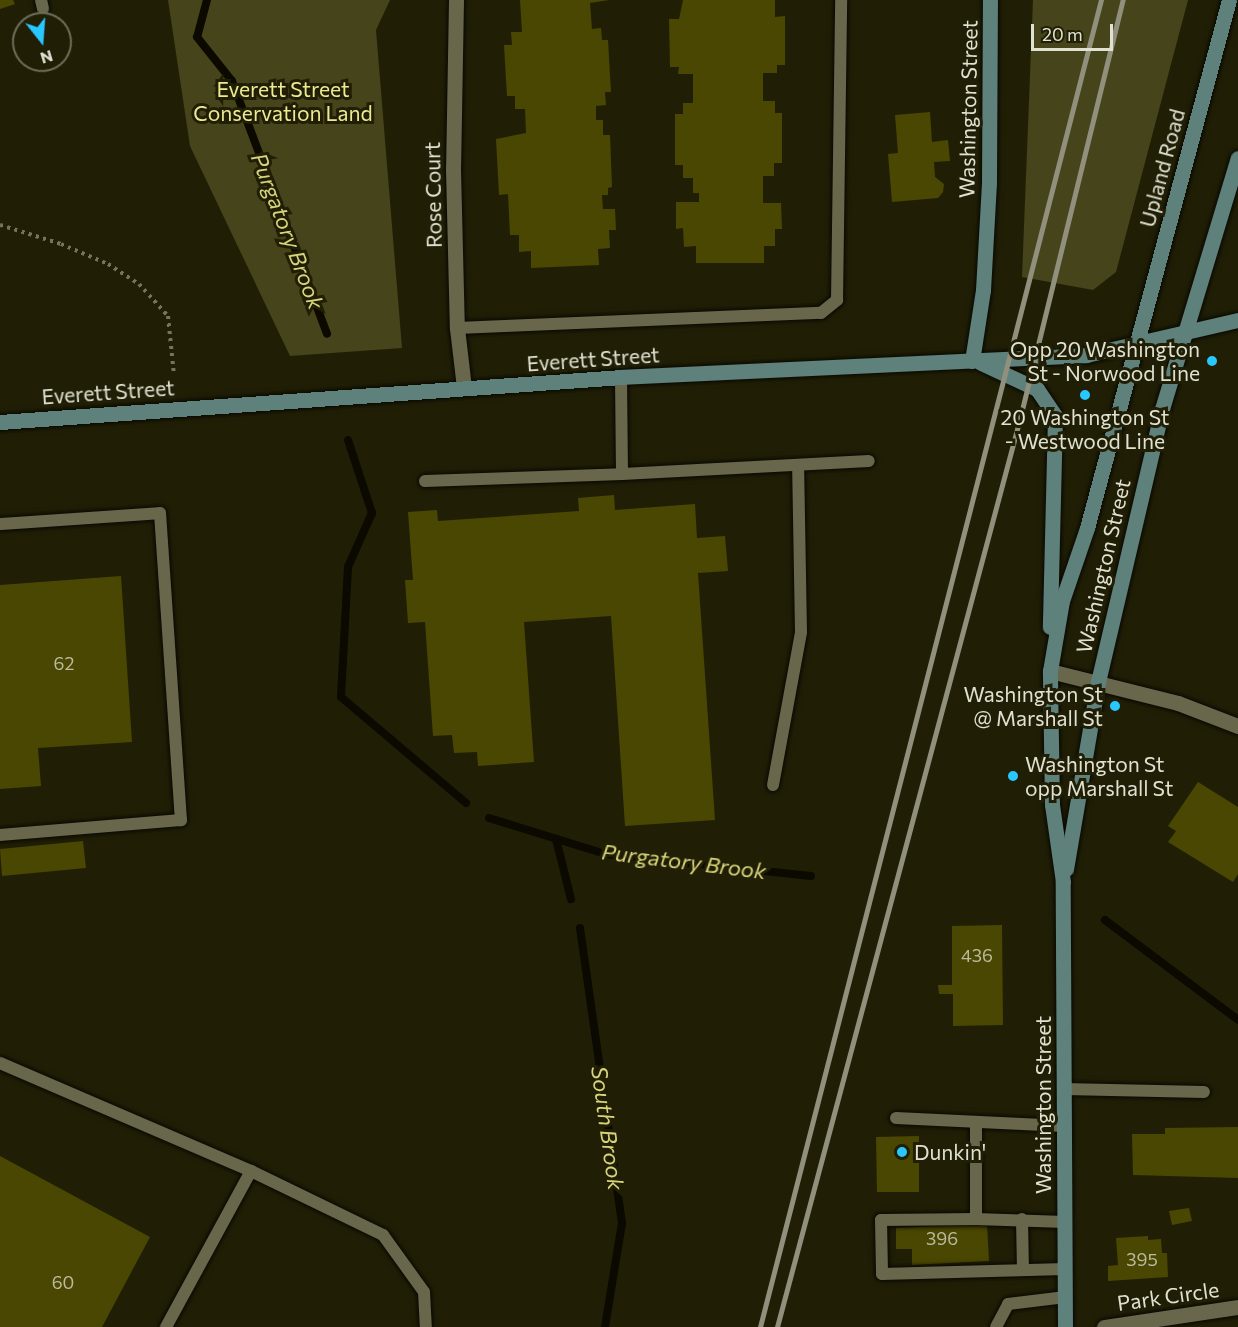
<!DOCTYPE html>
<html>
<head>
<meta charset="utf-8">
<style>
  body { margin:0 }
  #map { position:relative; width:1238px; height:1327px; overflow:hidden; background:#201f06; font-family:Commissioner,sans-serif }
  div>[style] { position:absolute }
  .green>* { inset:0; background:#46441a }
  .stream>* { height:8px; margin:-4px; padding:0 4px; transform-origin:4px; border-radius:4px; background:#0b0900 }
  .building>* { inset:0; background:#4a4703 }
  .path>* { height:4px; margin-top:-2px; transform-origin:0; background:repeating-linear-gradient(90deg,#74745f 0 3px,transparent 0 7.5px) }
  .roads { filter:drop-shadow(0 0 2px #0a0800) drop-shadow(0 0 2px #0a0800) }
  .lane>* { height:12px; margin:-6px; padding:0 6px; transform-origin:6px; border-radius:6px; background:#68674c }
  .street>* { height:15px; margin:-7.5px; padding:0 7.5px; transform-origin:7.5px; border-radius:7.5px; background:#68674c }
  .secondary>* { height:15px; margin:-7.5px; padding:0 7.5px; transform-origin:7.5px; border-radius:7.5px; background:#5e817c }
  .rail>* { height:4.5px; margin:-2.25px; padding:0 2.25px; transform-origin:2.25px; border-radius:2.25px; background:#90907d }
  .dots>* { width:16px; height:16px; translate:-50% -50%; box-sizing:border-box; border:3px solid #201f06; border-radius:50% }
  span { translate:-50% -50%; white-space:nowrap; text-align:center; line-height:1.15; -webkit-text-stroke:6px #201f06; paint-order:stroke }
  .number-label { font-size:18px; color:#bbba9e }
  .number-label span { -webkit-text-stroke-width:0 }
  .park-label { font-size:21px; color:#eeea91 }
  .street-label { font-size:21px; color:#e1e1d2 }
  .poi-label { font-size:21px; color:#e1e1d2 }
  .right { translate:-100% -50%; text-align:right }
  .left { translate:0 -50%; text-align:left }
  .water-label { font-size:22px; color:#d8d47b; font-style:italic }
  .north { position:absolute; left:12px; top:12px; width:60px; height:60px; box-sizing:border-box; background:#201f06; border:2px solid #6d6d58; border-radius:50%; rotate:163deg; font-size:16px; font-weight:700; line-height:24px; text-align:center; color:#e1e1d2 }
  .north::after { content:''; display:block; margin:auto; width:21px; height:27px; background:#28c8ff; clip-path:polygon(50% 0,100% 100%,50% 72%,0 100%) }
  .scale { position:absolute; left:1031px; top:24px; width:82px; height:27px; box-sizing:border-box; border:3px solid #e1e1d2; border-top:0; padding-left:8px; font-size:18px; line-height:21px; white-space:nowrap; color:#e1e1d2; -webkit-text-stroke:4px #201f06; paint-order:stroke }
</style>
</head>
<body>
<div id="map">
  <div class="green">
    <i style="clip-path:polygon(168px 0,390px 0,376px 30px,402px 348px,290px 356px,190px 146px)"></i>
    <i style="clip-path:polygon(1033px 0,1188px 0,1116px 272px,1093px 290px,1022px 277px)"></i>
  </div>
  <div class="stream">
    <i style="left:207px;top:0;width:38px;rotate:105deg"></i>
    <i style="left:197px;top:37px;width:56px;rotate:51.5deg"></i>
    <i style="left:232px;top:81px;width:270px;rotate:69.4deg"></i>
    <i style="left:348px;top:440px;width:77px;rotate:71.8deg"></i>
    <i style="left:372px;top:513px;width:59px;rotate:114deg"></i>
    <i style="left:348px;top:567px;width:130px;rotate:93.1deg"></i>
    <i style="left:341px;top:697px;width:164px;rotate:40.3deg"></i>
    <i style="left:489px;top:818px;width:121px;rotate:17.2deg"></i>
    <i style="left:605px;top:854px;width:207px;rotate:6.1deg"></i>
    <i style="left:556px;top:839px;width:62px;rotate:76deg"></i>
    <i style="left:1105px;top:920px;width:166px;rotate:36.9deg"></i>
    <i style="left:580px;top:928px;width:298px;rotate:81.9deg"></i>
    <i style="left:622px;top:1223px;width:105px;rotate:99.3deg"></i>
  </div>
  <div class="building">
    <i style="clip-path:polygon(0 0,13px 0,15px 4px,0 9px)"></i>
    <i style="clip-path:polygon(520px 0,609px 0,590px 3px,592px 29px,601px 28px,602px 40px,608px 40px,611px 92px,605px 92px,606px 105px,596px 106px,596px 120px,603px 120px,603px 135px,610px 135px,612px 187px,608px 188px,608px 195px,602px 195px,603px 209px,615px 209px,616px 230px,609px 230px,610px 248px,598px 249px,599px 265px,531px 268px,531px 251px,519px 252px,519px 235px,510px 235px,508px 194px,499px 195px,496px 139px,526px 133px,525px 109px,515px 109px,515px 96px,507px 96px,504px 45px,512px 45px,511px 32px,522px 32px)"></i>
    <i style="clip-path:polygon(683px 0,775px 0,775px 17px,785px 16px,785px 65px,777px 65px,777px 73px,763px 73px,763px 101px,775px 101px,775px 113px,782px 113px,782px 163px,774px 163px,774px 176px,763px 176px,763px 203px,781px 203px,782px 229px,775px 229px,775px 246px,764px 246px,764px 263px,696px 263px,696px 246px,684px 247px,683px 228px,676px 229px,676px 202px,699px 202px,699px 193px,693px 193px,693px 178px,683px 178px,683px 165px,675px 165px,675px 114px,683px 114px,683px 103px,693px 103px,693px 74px,678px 74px,679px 67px,670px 67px,669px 19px,679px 19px)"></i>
    <i style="clip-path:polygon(930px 112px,932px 142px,948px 140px,950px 161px,934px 162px,935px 177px,944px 184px,943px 192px,938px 198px,892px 202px,888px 154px,898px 153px,895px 115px)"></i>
    <i style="clip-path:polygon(614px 495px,615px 510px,695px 504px,697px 538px,725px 536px,728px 571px,698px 573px,715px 820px,625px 826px,611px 616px,524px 622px,534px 762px,478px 766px,477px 752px,454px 753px,452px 735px,433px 736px,425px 622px,408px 623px,405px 580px,413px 580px,408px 512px,437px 510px,438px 521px,579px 511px,578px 498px)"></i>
    <i style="clip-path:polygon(121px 576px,132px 742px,38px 748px,41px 786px,0 789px,0 585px)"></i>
    <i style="clip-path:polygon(1198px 782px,1238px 807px,1238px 874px,1233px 882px,1168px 842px,1176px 831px,1168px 826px)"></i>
    <i style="clip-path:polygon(83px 841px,86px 868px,2px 876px,0 849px)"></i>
    <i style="clip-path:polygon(1002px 925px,1003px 1025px,953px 1026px,953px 994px,939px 994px,938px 985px,952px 985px,952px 926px)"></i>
    <i style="clip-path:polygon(1238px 1127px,1238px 1178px,1133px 1175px,1132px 1134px,1165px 1134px,1165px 1128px)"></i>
    <i style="clip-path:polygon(919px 1136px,919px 1192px,877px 1192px,876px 1137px)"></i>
    <i style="clip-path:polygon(0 1156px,150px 1237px,102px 1327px,0 1327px)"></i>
    <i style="clip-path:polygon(1189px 1208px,1192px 1221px,1172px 1225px,1169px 1211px)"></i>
    <i style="clip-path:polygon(987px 1224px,989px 1261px,912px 1265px,912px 1249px,896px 1249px,896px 1228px)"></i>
    <i style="clip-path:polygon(1148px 1236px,1148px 1240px,1161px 1239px,1162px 1253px,1167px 1253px,1168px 1277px,1108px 1281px,1108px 1266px,1118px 1265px,1116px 1238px)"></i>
  </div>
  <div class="path">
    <i style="left:0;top:225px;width:64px;rotate:17.3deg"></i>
    <i style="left:61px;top:244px;width:51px;rotate:23.1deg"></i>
    <i style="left:108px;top:264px;width:37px;rotate:33deg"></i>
    <i style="left:139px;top:284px;width:43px;rotate:47.8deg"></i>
    <i style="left:168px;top:316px;width:59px;rotate:84.2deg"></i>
  </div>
  <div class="roads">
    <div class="lane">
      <i style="left:41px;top:0;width:9px;rotate:77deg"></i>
      <i style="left:457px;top:328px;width:364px;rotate:-2.4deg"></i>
      <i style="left:821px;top:313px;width:21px;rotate:-39deg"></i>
      <i style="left:837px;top:300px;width:300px;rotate:-89.2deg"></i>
      <i style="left:622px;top:474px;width:247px;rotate:-3deg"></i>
      <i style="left:425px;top:481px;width:197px;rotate:-2deg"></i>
      <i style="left:622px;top:474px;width:97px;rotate:-90.6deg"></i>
      <i style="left:0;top:524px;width:160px;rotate:-3.9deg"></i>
      <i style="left:160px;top:513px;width:308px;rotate:86.1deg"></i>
      <i style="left:181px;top:820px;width:182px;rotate:175.3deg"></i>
      <i style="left:773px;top:785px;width:156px;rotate:-79.6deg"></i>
      <i style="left:801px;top:632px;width:167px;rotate:-91deg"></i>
      <i style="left:0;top:1063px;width:273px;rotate:23.3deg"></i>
      <i style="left:251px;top:1171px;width:178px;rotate:118.6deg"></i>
      <i style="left:1064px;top:1089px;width:140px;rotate:1.2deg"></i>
      <i style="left:896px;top:1118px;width:168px;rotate:2.7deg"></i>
      <i style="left:976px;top:1124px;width:95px;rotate:90deg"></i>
      <i style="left:976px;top:1219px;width:89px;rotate:1.9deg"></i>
      <i style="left:251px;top:1171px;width:147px;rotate:25.9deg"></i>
      <i style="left:383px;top:1235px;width:70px;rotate:54.3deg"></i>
      <i style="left:424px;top:1292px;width:35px;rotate:87deg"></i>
      <i style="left:976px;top:1219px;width:95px;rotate:179.4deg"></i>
      <i style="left:881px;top:1220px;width:54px;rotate:88.9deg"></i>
      <i style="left:882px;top:1274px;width:183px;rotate:-1.6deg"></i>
      <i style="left:1022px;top:1219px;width:51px;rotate:88.9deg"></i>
      <i style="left:996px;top:1327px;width:26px;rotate:-62deg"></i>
      <i style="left:1008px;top:1304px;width:58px;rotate:-6.9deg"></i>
    </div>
    <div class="street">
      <i style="left:456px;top:0;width:169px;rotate:91deg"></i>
      <i style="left:453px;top:169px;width:159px;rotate:88.6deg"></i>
      <i style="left:457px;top:328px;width:60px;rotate:83.3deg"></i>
      <i style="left:1050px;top:671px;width:132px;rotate:14deg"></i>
      <i style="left:1178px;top:703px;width:64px;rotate:21deg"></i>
      <i style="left:1104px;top:1327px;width:135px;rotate:-8.5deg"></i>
    </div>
    <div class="secondary">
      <i style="left:972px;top:361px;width:72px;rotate:-81.2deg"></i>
      <i style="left:983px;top:290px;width:107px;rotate:-86.8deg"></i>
      <i style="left:989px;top:183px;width:183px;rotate:-89.7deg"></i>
      <i style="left:981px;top:363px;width:62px;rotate:24.9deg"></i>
      <i style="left:1037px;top:389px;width:32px;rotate:56deg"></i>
      <i style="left:1055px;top:416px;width:211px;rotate:91.4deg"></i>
      <i style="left:0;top:422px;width:623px;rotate:-4.14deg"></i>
      <i style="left:621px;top:377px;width:466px;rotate:-2.7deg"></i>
      <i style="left:1086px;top:355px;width:156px;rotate:-13deg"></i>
      <i style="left:1066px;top:869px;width:190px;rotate:-80.3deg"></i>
      <i style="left:1098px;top:682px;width:280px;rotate:-76.8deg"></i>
      <i style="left:1162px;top:409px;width:262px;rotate:-73.2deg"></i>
      <i style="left:1065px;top:1327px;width:445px;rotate:-90.3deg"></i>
      <i style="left:1063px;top:882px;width:78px;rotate:-98.1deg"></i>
      <i style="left:1052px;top:805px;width:134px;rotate:-90.9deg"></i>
      <i style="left:1050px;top:671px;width:71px;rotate:-80.3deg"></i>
      <i style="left:1062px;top:601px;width:77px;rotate:-71.1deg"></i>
      <i style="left:1087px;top:528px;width:547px;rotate:-74.95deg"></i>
    </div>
  </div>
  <div class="rail">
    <i style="left:760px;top:1327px;width:1370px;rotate:-75.59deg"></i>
    <i style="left:777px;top:1327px;width:941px;rotate:-75.03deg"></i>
    <i style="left:1020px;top:418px;width:431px;rotate:-76.2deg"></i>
  </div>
  <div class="dots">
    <i style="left:1212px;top:361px;background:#28c8ff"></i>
    <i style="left:1085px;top:395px;background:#28c8ff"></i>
    <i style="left:1115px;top:706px;background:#28c8ff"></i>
    <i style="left:1013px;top:776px;background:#28c8ff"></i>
    <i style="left:902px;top:1152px;background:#28c8ff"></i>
  </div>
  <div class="number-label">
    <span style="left:64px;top:663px">62</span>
    <span style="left:977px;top:955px">436</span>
    <span style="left:942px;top:1238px">396</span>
    <span style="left:1142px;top:1259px">395</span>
    <span style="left:63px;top:1282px">60</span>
  </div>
  <div class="park-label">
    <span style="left:283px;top:101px">Everett Street<br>Conservation Land</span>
  </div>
  <div class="street-label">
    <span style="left:968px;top:109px;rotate:-89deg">Washington Street</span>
    <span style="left:1162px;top:168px;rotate:-75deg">Upland Road</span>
    <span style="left:433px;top:195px;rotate:-91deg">Rose Court</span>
    <span style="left:593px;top:359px;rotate:-4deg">Everett Street</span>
    <span style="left:108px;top:392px;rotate:-4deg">Everett Street</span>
    <span style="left:1103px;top:566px;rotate:-77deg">Washington Street</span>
    <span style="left:1043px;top:1105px;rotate:-90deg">Washington Street</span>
    <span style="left:1168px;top:1296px;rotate:-8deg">Park Circle</span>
  </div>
  <div class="poi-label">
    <span class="right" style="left:1200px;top:361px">Opp 20 Washington<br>St - Norwood Line</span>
    <span style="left:1085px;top:429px">20 Washington St<br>- Westwood Line</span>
    <span class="right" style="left:1103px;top:706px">Washington St<br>@ Marshall St</span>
    <span class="left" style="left:1025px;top:776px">Washington St<br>opp Marshall St</span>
    <span class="left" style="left:914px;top:1152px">Dunkin'</span>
  </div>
  <div class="water-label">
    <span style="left:288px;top:231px;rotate:69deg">Purgatory Brook</span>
    <span style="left:684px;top:861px;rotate:7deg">Purgatory Brook</span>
    <span style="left:608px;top:1128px;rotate:82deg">South Brook</span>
  </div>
  <div class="north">N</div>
  <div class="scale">20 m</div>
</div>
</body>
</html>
